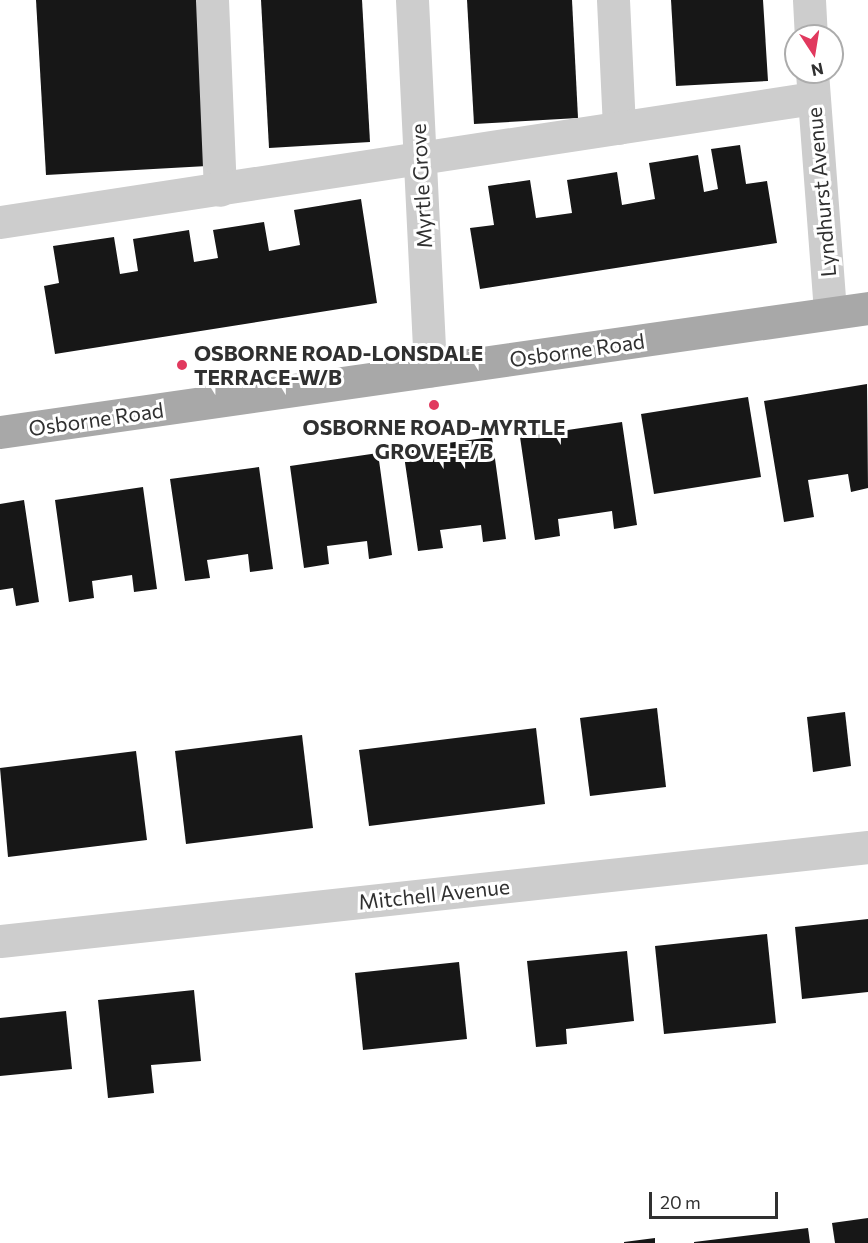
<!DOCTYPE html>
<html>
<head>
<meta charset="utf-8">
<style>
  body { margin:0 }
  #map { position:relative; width:868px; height:1243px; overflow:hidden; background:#fff; font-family:Commissioner,sans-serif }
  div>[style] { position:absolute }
  .building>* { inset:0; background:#171717 }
  .minor>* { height:33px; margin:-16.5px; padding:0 16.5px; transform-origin:16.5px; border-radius:16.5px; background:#cdcdcd }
  .major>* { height:33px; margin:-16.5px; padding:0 16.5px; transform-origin:16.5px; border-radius:16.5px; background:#a8a8a8 }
  .dots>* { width:16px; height:16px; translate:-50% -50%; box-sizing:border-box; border:3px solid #fff; border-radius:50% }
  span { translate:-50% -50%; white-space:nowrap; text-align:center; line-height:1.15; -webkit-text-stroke:6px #fff; paint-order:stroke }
  .street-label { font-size:21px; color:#303030 }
  .poi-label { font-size:21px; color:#303030; font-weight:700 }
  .left { translate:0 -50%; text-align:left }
  .north { position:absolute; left:784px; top:24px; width:60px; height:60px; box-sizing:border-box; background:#fff; border:2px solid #acacac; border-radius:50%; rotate:168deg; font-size:16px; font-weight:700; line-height:24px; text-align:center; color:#303030 }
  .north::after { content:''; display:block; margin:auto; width:21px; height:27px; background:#e1395e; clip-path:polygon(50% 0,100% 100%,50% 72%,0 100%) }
  .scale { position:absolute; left:649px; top:1192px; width:129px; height:27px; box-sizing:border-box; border:3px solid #303030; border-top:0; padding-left:8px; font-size:18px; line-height:21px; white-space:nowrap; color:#303030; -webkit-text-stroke:4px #fff; paint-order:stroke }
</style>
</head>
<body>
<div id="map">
  <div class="building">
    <i style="clip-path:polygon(36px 0,198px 0,207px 166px,46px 175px)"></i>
    <i style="clip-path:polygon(261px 0,362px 0,370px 142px,269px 148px)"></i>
    <i style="clip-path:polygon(467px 0,572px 0,578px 118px,474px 124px)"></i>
    <i style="clip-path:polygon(671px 0,763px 0,768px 81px,676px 86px)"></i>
    <i style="clip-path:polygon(740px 145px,746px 184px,767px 181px,777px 243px,480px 289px,470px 228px,494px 225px,488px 186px,530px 180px,536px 218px,572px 213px,567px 180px,617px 172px,622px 205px,655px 199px,649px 163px,698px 155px,704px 192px,718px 189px,711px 149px)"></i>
    <i style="clip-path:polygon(361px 199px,377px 303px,55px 354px,44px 286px,59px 283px,53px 246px,114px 237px,120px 274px,138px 271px,133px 239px,189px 230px,194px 262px,218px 258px,213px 230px,264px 222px,269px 251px,300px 245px,294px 210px)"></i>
    <i style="clip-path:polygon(867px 384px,868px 488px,851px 492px,848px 474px,808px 480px,814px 517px,784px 522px,764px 401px)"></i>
    <i style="clip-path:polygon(748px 397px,761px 477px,654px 494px,641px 414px)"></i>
    <i style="clip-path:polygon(622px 422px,637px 525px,614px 529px,612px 511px,558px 519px,560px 536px,535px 540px,520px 437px)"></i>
    <i style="clip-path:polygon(492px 437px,506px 539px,483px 542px,481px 525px,440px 530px,443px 548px,418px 551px,403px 449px)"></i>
    <i style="clip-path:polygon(378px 453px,392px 555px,369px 559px,367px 541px,327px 546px,329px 564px,304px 568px,290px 466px)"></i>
    <i style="clip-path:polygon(259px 467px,273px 569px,250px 572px,248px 554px,207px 560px,210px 578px,185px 581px,170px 479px)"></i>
    <i style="clip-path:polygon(143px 487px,157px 589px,134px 592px,132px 575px,92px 581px,94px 598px,69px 602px,55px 500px)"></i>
    <i style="clip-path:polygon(24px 500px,39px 602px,16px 606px,13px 588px,0 590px,0 504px)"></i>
    <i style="clip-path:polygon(657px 708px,666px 787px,590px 796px,580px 718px)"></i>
    <i style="clip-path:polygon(845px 712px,851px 766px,813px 772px,807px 717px)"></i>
    <i style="clip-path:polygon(536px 728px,545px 804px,369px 826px,359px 750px)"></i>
    <i style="clip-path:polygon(302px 735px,313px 828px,186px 844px,175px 751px)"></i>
    <i style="clip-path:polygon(136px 751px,147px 840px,8px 857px,0 768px)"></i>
    <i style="clip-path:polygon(868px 919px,868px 992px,802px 999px,795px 927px)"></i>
    <i style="clip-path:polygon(767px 934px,776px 1023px,664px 1034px,655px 946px)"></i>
    <i style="clip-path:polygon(627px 951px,634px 1021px,566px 1029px,567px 1044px,536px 1047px,527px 961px)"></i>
    <i style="clip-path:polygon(459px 962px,467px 1039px,363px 1050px,355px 973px)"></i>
    <i style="clip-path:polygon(194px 990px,201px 1061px,151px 1065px,154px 1093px,108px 1098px,98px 1000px)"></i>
    <i style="clip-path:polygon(66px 1011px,72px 1069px,0 1076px,0 1018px)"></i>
    <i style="clip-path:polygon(868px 1218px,868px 1243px,835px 1243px,832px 1223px)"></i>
    <i style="clip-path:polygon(808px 1228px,810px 1243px,694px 1243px,694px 1242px)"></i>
    <i style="clip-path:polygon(655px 1238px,655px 1243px,624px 1243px,624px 1242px)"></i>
  </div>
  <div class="minor">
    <i style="left:212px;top:0;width:190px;rotate:87.6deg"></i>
    <i style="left:412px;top:0;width:371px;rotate:87.2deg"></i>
    <i style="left:613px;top:0;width:128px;rotate:87.3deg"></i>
    <i style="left:809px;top:0;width:36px;rotate:87deg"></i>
    <i style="left:812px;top:72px;width:241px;rotate:85.7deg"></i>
    <i style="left:0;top:222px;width:822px;rotate:-8.67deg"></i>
    <i style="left:0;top:941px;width:873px;rotate:-6.18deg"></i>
  </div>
  <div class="major">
    <i style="left:0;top:432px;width:877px;rotate:-8.13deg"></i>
  </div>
  <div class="dots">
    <i style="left:182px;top:365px;background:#e1395e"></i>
    <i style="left:434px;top:405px;background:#e1395e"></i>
  </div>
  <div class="street-label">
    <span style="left:421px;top:186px;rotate:-93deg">Myrtle Grove</span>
    <span style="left:821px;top:192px;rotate:-95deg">Lyndhurst Avenue</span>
    <span style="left:577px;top:350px;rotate:-8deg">Osborne Road</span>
    <span style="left:96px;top:419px;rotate:-8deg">Osborne Road</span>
    <span style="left:434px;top:894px;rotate:-6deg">Mitchell Avenue</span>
  </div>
  <div class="poi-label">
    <span class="left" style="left:194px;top:365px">OSBORNE ROAD-LONSDALE<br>TERRACE-W/B</span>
    <span style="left:434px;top:439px">OSBORNE ROAD-MYRTLE<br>GROVE-E/B</span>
  </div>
  <div class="north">N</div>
  <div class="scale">20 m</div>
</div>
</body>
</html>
